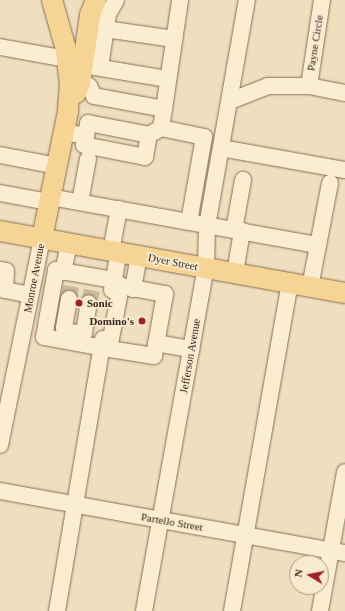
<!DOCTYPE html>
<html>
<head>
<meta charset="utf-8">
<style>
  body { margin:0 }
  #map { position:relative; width:345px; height:611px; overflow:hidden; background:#f0dfbe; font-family:Georgia,serif }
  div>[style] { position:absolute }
  .minor-tunnel>* { height:16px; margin-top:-8px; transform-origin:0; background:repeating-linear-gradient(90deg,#cbba9e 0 16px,transparent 0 24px) }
  .roads { filter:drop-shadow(0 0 1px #896f56) drop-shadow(0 0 1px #896f56) }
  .minor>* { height:16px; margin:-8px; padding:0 8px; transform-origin:8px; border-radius:8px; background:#fbedd2 }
  .major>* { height:20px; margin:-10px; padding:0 10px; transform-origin:10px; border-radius:10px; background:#f6d493 }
  .dots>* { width:11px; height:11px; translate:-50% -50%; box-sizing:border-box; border:2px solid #f7eace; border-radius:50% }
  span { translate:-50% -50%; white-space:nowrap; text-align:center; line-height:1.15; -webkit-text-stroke:3.5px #f7eace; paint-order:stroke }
  .street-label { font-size:11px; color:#38281c }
  .poi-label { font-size:11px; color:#38281c; font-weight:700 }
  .left { translate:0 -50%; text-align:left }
  .right { translate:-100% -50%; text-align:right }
  .north { position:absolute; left:289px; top:555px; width:40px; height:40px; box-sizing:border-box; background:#f7eace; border:1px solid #ab9c87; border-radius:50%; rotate:280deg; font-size:11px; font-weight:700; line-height:16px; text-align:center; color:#38281c }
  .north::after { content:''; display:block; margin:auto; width:14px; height:18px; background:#9b2328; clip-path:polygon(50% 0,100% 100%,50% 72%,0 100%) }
</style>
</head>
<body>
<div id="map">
  <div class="minor-tunnel">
    <i style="left:69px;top:299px;width:13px;rotate:-81deg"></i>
    <i style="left:89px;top:303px;width:13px;rotate:-77deg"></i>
  </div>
  <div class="roads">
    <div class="minor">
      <i style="left:105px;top:29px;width:70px;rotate:8.2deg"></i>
      <i style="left:0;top:47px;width:68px;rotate:10.2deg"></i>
      <i style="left:83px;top:65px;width:86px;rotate:9.4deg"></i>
      <i style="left:100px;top:67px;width:54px;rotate:-81.4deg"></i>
      <i style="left:108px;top:14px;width:16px;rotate:-60deg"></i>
      <i style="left:80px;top:83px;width:9px;rotate:18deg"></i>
      <i style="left:89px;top:86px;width:11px;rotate:63deg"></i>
      <i style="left:94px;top:96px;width:71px;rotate:10.5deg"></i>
      <i style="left:164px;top:109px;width:19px;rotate:99deg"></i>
      <i style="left:161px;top:128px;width:44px;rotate:11.8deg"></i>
      <i style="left:204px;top:137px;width:86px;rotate:100deg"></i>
      <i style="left:309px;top:86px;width:87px;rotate:-81.4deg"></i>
      <i style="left:230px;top:101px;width:41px;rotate:-21.5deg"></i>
      <i style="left:268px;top:86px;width:41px"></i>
      <i style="left:309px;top:86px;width:37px;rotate:11deg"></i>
      <i style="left:164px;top:109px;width:110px;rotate:-81.6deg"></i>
      <i style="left:64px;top:132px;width:22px;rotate:10deg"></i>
      <i style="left:86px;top:136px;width:13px;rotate:-81deg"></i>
      <i style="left:88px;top:123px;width:62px;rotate:11.1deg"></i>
      <i style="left:149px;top:135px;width:14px;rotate:-30deg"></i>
      <i style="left:86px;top:136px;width:9px;rotate:103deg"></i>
      <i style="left:84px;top:145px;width:62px;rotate:11.1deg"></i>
      <i style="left:145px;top:157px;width:22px;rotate:-80deg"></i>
      <i style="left:221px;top:148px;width:126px;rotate:10.1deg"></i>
      <i style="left:0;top:155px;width:58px;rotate:10.9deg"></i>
      <i style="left:0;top:193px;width:50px;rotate:10.4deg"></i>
      <i style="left:50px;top:197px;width:272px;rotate:10.2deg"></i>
      <i style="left:80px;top:202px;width:44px;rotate:-79.5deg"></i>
      <i style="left:234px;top:230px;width:51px;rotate:-79.8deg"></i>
      <i style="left:111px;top:251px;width:43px;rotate:-79.2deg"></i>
      <i style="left:0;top:270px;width:6px;rotate:9deg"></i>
      <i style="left:6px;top:271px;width:19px;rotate:93deg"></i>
      <i style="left:5px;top:290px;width:25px;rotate:11deg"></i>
      <i style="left:63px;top:272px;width:30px;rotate:-78deg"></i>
      <i style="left:235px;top:273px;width:43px;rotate:-80.5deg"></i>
      <i style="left:310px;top:287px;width:106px;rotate:-79.1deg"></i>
      <i style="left:133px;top:289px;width:35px;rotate:-80deg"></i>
      <i style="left:112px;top:290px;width:39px;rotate:-80deg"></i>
      <i style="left:69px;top:299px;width:29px;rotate:100deg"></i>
      <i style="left:64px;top:328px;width:6px;rotate:45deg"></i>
      <i style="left:68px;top:332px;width:16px;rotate:4deg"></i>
      <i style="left:84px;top:333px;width:30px;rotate:-81deg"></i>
      <i style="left:156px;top:343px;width:36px;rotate:10deg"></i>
      <i style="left:109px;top:349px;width:66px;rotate:-169.5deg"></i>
      <i style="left:44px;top:337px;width:68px;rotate:-79.8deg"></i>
      <i style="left:56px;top:270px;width:59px;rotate:9.8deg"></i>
      <i style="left:114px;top:280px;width:9px;rotate:41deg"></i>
      <i style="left:121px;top:286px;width:45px;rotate:10.3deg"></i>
      <i style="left:165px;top:294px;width:63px;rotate:100.1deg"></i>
      <i style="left:154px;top:356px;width:46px;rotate:-171.2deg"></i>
      <i style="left:109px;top:349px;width:64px;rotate:-79.2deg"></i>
      <i style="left:0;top:445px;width:211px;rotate:-78.5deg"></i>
      <i style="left:0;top:491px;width:351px;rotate:10.2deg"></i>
      <i style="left:57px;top:611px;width:276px;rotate:-80.4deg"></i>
      <i style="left:144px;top:611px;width:349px;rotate:-79.8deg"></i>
      <i style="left:206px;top:268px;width:42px;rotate:-88.6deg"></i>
      <i style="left:207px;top:226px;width:230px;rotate:-80deg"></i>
      <i style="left:232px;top:611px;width:333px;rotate:-80deg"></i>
      <i style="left:320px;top:611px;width:141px;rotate:-79.8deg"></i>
    </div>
    <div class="major">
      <i style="left:76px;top:93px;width:11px;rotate:-68deg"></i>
      <i style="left:80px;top:83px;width:69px;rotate:-81.6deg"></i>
      <i style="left:90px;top:15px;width:16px;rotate:-68deg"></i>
      <i style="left:0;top:231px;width:351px;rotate:10.2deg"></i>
      <i style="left:42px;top:238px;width:130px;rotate:-78.4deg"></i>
      <i style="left:68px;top:111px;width:27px;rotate:-86deg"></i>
      <i style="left:70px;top:84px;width:38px;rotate:-97deg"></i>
      <i style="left:65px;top:46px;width:48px;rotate:-105.8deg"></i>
    </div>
  </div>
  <div class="dots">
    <i style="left:79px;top:303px;background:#9b2328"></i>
    <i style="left:142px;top:321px;background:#9b2328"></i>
  </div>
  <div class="street-label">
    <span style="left:315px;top:43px;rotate:-81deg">Payne Circle</span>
    <span style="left:173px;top:262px;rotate:11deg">Dyer Street</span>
    <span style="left:34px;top:278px;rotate:-79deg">Monroe Avenue</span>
    <span style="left:190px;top:356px;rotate:-80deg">Jefferson Avenue</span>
    <span style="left:172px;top:522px;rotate:10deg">Partello Street</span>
  </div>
  <div class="poi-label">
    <span class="left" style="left:87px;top:303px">Sonic</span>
    <span class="right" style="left:134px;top:321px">Domino's</span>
  </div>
  <div class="north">N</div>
</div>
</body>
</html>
